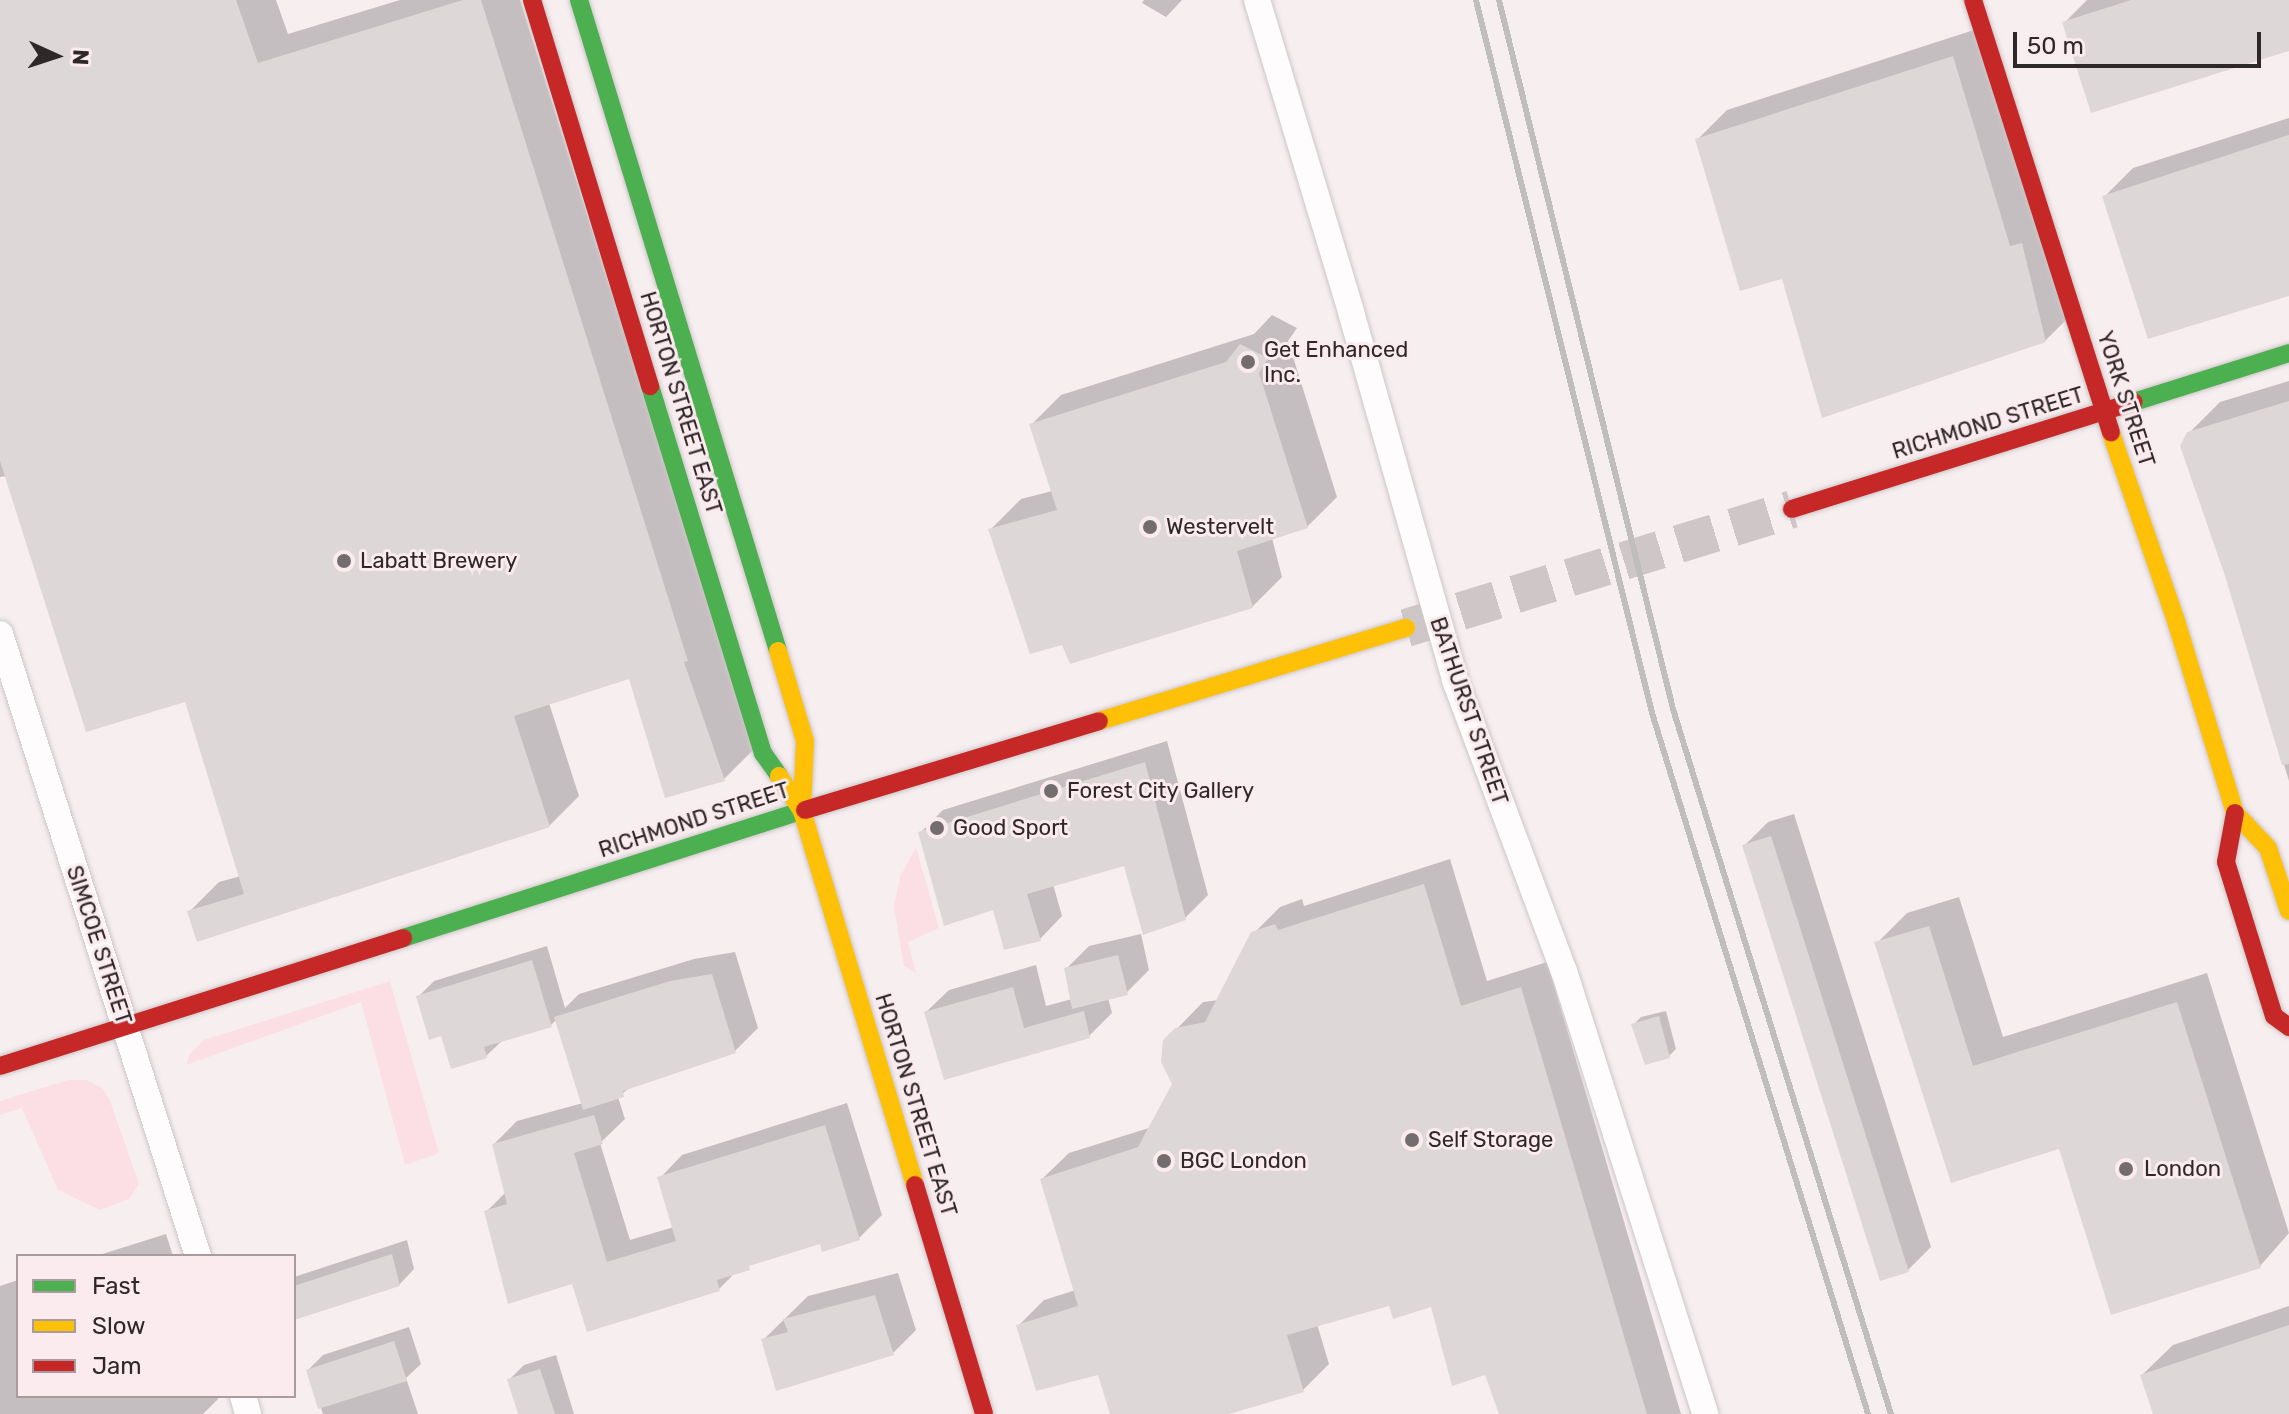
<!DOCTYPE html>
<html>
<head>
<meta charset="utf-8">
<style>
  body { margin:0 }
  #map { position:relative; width:2289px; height:1414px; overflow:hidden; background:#f7eef0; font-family:Rubik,sans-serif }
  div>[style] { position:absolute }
  .green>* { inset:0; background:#fbdfe5 }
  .shadow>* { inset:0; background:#0003 }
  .building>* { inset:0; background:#ded7d8 }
  .secondary-tunnel>* { height:38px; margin-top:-19px; transform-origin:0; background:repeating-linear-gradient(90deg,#cfc6c8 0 38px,transparent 0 57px) }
  .roads { filter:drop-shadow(0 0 2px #cdc6c7) drop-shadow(0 0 2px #cdc6c7) }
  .street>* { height:26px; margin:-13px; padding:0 13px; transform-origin:13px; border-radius:13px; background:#fefcfd }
  .fast>* { height:18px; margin:-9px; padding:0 9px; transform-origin:9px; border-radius:9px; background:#4caf50 }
  .slow>* { height:18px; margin:-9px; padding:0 9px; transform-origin:9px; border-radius:9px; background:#ffc107 }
  .jam>* { height:18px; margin:-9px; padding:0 9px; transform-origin:9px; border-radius:9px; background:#c62828 }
  .rail>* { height:6px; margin:-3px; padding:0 3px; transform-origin:3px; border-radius:3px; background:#bfbdbd }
  .dots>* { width:22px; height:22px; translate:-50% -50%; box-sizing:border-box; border:4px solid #fbeaee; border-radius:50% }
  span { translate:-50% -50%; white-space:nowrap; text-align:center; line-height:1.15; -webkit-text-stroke:6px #fbeaee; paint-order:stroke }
  .poi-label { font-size:22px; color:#2e2829 }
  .left { translate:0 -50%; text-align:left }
  .street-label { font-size:22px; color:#2e2829 }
  .legend { position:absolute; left:16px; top:1254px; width:280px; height:144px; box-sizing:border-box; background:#fbeaee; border:2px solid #a99c9f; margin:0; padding:10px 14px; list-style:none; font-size:24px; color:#2e2829 }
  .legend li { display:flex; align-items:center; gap:16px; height:40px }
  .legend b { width:40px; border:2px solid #a99c9f }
  .north { position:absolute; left:16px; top:16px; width:80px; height:80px; -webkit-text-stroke:6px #fbeaee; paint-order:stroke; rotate:93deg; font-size:22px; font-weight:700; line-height:32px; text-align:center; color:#2e2829 }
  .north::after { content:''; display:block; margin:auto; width:28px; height:36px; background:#2e2829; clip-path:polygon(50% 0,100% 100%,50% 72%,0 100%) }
  .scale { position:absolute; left:2013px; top:32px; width:248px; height:36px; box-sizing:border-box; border:4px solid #2e2829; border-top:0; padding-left:10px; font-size:24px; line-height:28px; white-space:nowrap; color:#2e2829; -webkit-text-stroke:6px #fbeaee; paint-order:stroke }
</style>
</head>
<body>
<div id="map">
  <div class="green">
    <i style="clip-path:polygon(916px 847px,939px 928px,908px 942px,916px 973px,904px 966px,894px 907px,900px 877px)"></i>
    <i style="clip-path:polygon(390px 981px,439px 1153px,405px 1165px,361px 1002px,186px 1065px,190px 1054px,204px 1040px)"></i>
    <i style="clip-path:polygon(68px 1080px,86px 1080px,102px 1088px,109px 1098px,139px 1184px,129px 1199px,100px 1210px,58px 1190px,22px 1108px,0 1115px,0 1101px)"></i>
  </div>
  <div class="shadow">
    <i style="clip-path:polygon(0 0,276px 0,288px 34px,400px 0,520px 0,754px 749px,724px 779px,631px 677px,549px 703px,579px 796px,549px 826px,189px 912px,219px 882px,241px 876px,186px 700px,7px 476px,0 477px)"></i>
    <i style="clip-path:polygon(1144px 0,1182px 0,1166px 17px,1142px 3px)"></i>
    <i style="clip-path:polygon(2087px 0,2289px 0,2289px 49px,2065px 22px)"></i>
    <i style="clip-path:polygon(1983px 27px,2075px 311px,2045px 341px,1783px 276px,1697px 140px,1727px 110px)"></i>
    <i style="clip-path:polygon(2289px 118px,2289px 293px,2105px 196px,2133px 168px)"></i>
    <i style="clip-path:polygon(1272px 315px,1297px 328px,1288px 341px,1337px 497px,1307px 527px,1272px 538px,1282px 577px,1252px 607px,1063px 643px,991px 529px,1021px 499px,1052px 491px,1031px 425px,1061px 395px,1254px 334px)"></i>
    <i style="clip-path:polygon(2289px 381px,2289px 781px,2227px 575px,2189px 433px,2220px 402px)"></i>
    <i style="clip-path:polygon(1167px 741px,1208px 895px,1185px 918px,1126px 863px,1053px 884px,1062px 916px,1040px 939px,995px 908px,920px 833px,943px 810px)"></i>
    <i style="clip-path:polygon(1794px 814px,1931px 1247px,1908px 1270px,1745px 845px,1768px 822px)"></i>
    <i style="clip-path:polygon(1450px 859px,1487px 981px,1547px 962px,1681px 1414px,1501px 1414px,1486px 1373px,1432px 1305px,1390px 1304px,1317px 1324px,1329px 1364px,1303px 1390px,1222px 1414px,1112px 1414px,1099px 1372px,1018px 1326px,1044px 1300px,1076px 1290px,1042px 1179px,1069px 1153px,1152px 1127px,1174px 1084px,1165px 1041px,1203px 1002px,1219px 1000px,1253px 934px,1280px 907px,1302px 899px,1304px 906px)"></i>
    <i style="clip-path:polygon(1959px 897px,2003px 1037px,2207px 973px,2289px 1233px,2260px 1266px,2060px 1146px,1952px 1180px,1877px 943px,1907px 913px)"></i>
    <i style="clip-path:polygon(1141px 934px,1149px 970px,1126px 993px,1108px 998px,1112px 1013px,1089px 1036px,945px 1078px,926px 1012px,949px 990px,1036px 965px,1046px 1006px,1072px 999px,1066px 969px,1089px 946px)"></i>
    <i style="clip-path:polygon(547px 946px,565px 1008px,579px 994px,694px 959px,735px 952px,758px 1028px,735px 1051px,633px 1085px,618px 1097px,625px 1119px,600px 1143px,630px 1240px,674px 1227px,660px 1178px,682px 1155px,847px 1103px,882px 1215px,859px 1238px,821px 1242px,754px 1263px,736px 1272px,719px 1289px,574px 1281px,487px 1211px,506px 1192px,494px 1144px,517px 1121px,583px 1103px,557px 1019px,551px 1025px,503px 1040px,486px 1056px,442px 1033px,419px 996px,434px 981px)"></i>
    <i style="clip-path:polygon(1666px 1011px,1676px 1049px,1669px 1056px,1634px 1024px,1641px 1017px)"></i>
    <i style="clip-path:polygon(166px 1234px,173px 1256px,96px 1256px)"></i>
    <i style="clip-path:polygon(407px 1240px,414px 1269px,399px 1285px,294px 1318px,294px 1277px)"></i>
    <i style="clip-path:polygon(898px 1273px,916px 1330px,893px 1353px,763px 1340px,808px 1296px)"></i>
    <i style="clip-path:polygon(18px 1280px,18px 1396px,217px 1396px,218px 1399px,203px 1414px,0 1414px,0 1286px)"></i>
    <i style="clip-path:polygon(2289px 1306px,2289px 1414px,2155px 1414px,2142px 1375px,2173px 1345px)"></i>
    <i style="clip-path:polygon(409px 1327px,421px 1364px,406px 1378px,418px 1414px,323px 1414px,308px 1370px,323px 1355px)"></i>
    <i style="clip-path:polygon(556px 1355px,574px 1414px,520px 1414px,509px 1380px,524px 1365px)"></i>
  </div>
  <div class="building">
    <i style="clip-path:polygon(0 0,236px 0,258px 63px,463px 0,481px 0,688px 661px,684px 662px,725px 781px,665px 798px,629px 679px,514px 716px,550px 827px,197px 942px,187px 911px,244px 894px,185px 702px,86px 732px,0 461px)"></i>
    <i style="clip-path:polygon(2131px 0,2289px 0,2289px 51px,2091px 113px,2062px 22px)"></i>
    <i style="clip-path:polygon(1953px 56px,2010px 246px,2022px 243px,2046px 342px,1822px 418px,1782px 279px,1740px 291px,1695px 139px)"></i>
    <i style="clip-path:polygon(2289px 135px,2289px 296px,2148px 339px,2102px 196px)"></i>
    <i style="clip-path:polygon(1240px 344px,1268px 358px,1259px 373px,1308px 528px,1237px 551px,1253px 608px,1070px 664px,1062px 645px,1030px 654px,988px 529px,1057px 510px,1029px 424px,1226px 362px)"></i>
    <i style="clip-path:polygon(2289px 401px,2289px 764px,2282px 765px,2225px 576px,2180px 446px,2187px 432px)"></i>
    <i style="clip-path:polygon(1145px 762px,1186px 920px,1143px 935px,1124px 866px,1027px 894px,1041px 941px,1004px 950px,993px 910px,944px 926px,918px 832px)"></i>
    <i style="clip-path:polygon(1771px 836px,1909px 1272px,1880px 1281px,1742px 845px)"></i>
    <i style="clip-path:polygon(1424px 884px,1461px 1006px,1521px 987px,1647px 1414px,1499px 1414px,1485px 1375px,1452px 1386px,1431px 1307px,1393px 1319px,1389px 1306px,1287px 1335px,1304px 1392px,1229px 1414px,1110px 1414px,1098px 1375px,1036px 1391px,1016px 1325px,1078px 1306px,1040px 1179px,1138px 1147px,1172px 1084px,1161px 1062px,1163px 1040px,1175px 1028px,1205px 1022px,1251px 932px,1275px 924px,1278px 930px)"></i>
    <i style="clip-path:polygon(1929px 926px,1973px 1066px,2177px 1002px,2261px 1268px,2111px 1315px,2059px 1149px,1951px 1183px,1874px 942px)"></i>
    <i style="clip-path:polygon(1118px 955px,1128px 995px,1072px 1009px,1064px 968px)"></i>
    <i style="clip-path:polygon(532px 960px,552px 1027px,484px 1047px,487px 1058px,451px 1069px,441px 1036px,429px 1040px,416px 996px)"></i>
    <i style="clip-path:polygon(712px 974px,736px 1053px,623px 1091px,624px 1097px,583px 1110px,554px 1017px,670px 981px)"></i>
    <i style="clip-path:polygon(1013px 987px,1024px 1028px,1084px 1011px,1090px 1038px,944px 1080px,924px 1012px)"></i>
    <i style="clip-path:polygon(1659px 1016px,1670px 1058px,1645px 1065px,1631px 1024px)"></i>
    <i style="clip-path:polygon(594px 1115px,603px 1144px,574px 1153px,607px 1262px,676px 1241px,657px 1177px,825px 1125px,860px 1240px,822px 1252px,820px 1244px,749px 1266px,750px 1270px,717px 1280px,720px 1291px,587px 1332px,572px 1284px,508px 1304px,484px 1211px,507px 1204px,492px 1144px)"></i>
    <i style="clip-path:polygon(392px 1254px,400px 1286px,294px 1320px,294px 1286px)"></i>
    <i style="clip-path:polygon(875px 1295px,894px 1355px,776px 1391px,761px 1339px,788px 1332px,783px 1319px)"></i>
    <i style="clip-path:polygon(2289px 1325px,2289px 1414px,2153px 1414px,2140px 1375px)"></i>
    <i style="clip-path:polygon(394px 1341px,407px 1381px,318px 1409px,306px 1370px)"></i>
    <i style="clip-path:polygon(540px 1369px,555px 1414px,518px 1414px,507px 1379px)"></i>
  </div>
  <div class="secondary-tunnel">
    <i style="left:1406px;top:628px;width:404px;rotate:-17.1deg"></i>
  </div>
  <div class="roads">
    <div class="street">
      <i style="left:1257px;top:0;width:326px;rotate:73.2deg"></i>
      <i style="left:1351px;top:312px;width:382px;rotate:74.2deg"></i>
      <i style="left:1455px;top:680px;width:311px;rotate:69.5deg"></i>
      <i style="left:1564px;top:971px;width:465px;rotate:72.3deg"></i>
      <i style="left:0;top:634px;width:653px;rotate:72.34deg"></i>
      <i style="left:243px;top:1396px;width:19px;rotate:74deg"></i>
    </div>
    <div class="fast">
      <i style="left:579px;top:0;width:681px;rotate:73deg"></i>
      <i style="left:650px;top:386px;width:384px;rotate:72.9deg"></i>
      <i style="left:763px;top:753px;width:28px;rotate:55deg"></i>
      <i style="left:2134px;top:402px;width:163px;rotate:-17.5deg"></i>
      <i style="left:403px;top:938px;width:422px;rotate:-17.7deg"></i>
    </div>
    <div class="slow">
      <i style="left:2111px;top:433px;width:199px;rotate:70.9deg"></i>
      <i style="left:2176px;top:621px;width:201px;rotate:72.9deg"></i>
      <i style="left:2235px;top:813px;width:48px;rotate:46.7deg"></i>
      <i style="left:2268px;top:848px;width:66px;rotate:71.6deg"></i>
      <i style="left:778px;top:651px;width:94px;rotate:73.3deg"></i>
      <i style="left:805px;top:741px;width:70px;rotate:92.5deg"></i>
      <i style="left:1099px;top:721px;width:321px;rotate:-16.9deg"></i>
      <i style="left:779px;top:776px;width:42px;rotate:56.7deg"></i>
      <i style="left:802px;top:811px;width:391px;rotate:73.2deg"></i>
    </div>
    <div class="jam">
      <i style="left:532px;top:0;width:404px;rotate:73deg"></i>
      <i style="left:1973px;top:0;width:454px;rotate:72.3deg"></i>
      <i style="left:1792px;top:509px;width:358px;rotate:-17.4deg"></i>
      <i style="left:805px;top:810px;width:307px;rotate:-16.8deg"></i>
      <i style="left:2235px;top:813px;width:50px;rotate:100.4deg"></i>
      <i style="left:2226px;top:862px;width:161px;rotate:72.7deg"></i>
      <i style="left:2274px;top:1016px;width:19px;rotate:36deg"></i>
      <i style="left:0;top:1066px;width:423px;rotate:-17.6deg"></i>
      <i style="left:915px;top:1185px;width:239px;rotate:73.2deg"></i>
    </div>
  </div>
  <div class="rail">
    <i style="left:1476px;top:0;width:734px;rotate:76.13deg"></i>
    <i style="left:1652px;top:713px;width:734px;rotate:72.87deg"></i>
    <i style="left:1499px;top:0;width:730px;rotate:76.21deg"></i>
    <i style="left:1673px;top:709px;width:738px;rotate:72.82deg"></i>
  </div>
  <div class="dots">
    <i style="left:1248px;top:362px;background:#746d6f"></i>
    <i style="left:1150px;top:527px;background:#746d6f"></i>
    <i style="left:344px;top:561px;background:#746d6f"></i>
    <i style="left:1051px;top:791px;background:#746d6f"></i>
    <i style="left:937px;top:828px;background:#746d6f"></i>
    <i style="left:1412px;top:1140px;background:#746d6f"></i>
    <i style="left:1164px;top:1161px;background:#746d6f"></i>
    <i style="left:2126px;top:1169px;background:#746d6f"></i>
  </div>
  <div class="poi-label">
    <span class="left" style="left:1264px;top:362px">Get Enhanced<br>Inc.</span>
    <span class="left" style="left:1166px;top:527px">Westervelt</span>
    <span class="left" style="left:360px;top:561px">Labatt Brewery</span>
    <span class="left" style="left:1067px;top:791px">Forest City Gallery</span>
    <span class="left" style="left:953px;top:828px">Good Sport</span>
    <span class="left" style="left:1428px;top:1140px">Self Storage</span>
    <span class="left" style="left:1180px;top:1161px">BGC London</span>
    <span class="left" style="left:2144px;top:1169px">London</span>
  </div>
  <div class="street-label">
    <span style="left:2126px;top:399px;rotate:72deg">YORK STREET</span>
    <span style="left:681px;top:403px;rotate:73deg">HORTON STREET EAST</span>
    <span style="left:1988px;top:423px;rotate:-17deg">RICHMOND STREET</span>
    <span style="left:1469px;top:711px;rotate:71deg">BATHURST STREET</span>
    <span style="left:694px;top:820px;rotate:-18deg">RICHMOND STREET</span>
    <span style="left:99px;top:945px;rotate:72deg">SIMCOE STREET</span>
    <span style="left:916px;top:1105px;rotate:73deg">HORTON STREET EAST</span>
  </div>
  <ul class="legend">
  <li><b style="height:10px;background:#4caf50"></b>Fast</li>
  <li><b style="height:10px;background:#ffc107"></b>Slow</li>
  <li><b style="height:10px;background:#c62828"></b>Jam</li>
  </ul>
  <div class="north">N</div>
  <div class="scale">50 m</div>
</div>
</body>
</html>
